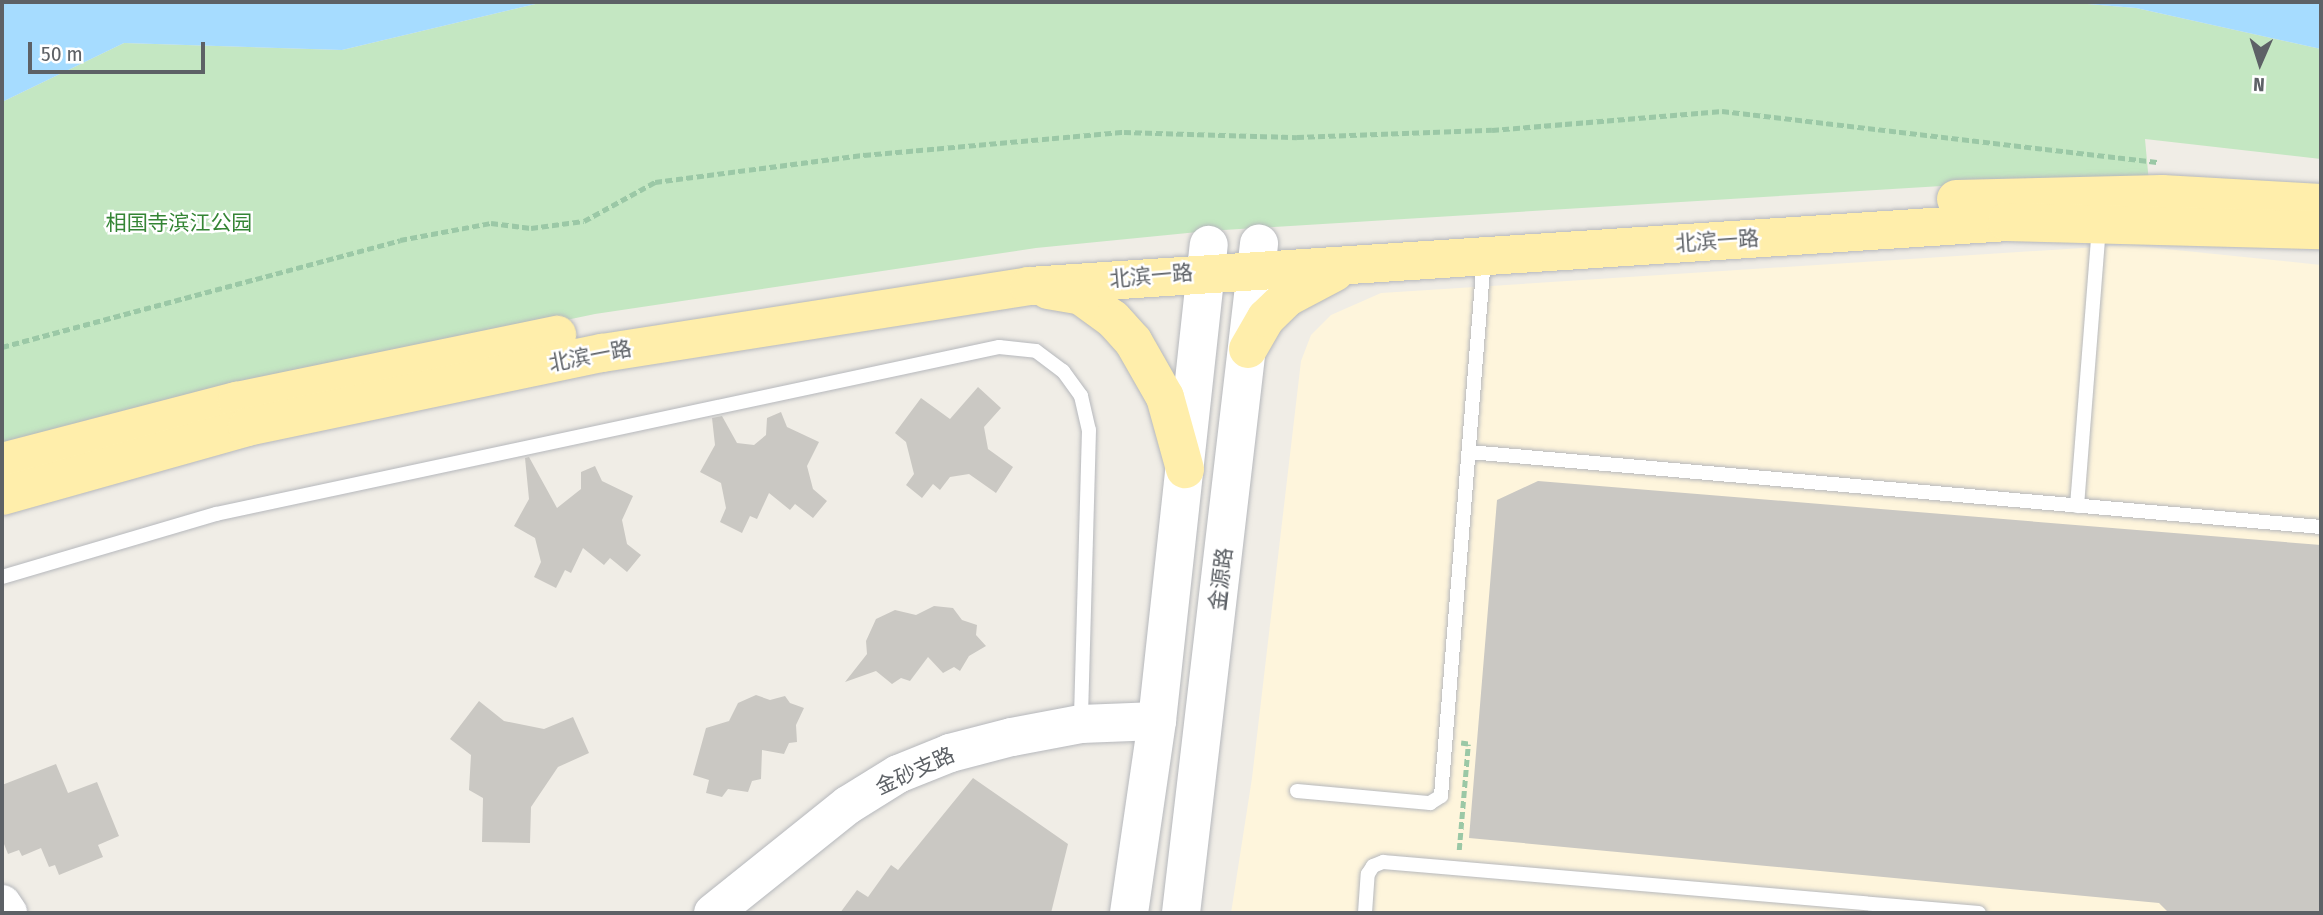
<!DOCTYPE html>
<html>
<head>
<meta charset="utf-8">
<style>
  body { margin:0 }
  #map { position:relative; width:2323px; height:915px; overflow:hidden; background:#f0ede6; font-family:"Fira Sans Condensed","Noto Sans SC",sans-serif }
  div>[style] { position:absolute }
  .commercial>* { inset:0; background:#fef5dc }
  .green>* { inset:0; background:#c4e7c2 }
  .water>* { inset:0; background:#a6dcff }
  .building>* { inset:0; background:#cac8c3 }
  .path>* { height:4.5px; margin-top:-2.25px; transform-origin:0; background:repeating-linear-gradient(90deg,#9bc8a6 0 7px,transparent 0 10.5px) }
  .roads { filter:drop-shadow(0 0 2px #b6b8bc) drop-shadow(0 0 2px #b6b8bc) }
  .lane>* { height:14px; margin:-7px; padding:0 7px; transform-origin:7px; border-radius:7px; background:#fff }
  .secondary>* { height:38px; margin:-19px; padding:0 19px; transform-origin:19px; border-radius:19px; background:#fff }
  .primary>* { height:38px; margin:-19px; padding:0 19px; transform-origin:19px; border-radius:19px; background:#ffeeab }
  span { translate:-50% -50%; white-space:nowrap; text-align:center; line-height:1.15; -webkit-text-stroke:5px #fff; paint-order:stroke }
  .park-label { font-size:21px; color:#358535 }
  .street-label { font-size:21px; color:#5d6166 }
  .frame { position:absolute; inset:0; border:4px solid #5d6166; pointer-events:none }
  .north { position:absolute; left:2225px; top:28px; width:70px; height:70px; -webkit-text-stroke:5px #fff; paint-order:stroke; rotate:183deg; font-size:19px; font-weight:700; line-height:28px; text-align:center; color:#5d6166 }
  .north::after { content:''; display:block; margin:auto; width:24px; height:32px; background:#5d6166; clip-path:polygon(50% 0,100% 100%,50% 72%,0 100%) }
  .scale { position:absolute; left:28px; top:42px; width:177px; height:32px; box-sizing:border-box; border:4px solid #5d6166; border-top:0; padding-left:9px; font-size:21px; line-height:24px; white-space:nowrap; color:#5d6166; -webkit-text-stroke:5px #fff; paint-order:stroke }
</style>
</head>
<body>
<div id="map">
  <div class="commercial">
    <i style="clip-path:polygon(2128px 245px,2321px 265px,2321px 913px,1231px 913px,1252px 778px,1301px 361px,1311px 335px,1331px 315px,1381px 293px)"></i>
  </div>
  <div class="green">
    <i style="clip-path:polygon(544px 2px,2063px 2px,2136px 8px,2321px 49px,2321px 159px,2145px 139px,2149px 183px,2007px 182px,1208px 231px,1036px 248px,595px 314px,235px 390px,2px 451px,2px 102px,124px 43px,342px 50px)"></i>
  </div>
  <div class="water">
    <i style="clip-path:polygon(2px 2px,544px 2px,342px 50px,124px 43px,2px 102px)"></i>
    <i style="clip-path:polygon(2063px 2px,2321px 2px,2321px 49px,2136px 8px)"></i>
  </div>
  <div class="building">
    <i style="clip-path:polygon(978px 387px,1001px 408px,984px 427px,988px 449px,1013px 467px,996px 493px,969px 474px,950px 477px,940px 490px,933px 484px,922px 498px,906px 485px,914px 474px,906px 442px,895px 433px,921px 398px,950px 419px)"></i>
    <i style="clip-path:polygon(781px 412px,787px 427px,819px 442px,807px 466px,813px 489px,827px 501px,813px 518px,795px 504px,790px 510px,769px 493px,757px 519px,750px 516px,742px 533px,720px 522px,726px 508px,721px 483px,700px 472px,715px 445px,712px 418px,722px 416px,737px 443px,754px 445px,766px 435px,767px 418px)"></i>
    <i style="clip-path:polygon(529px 457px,557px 508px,581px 489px,581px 472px,595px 466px,602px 481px,633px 496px,622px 520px,627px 544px,641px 555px,627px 572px,610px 558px,604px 565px,583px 548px,571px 573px,565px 570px,556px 588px,534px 577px,541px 562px,535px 538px,514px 526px,529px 499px,525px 458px)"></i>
    <i style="clip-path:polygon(1538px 481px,2321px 545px,2321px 913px,2169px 913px,2159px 903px,1469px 838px,1497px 500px)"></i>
    <i style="clip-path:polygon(934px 606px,953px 608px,962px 620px,977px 625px,976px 635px,986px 646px,969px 656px,960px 671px,954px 667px,943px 673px,928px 657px,910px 681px,901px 678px,892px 684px,876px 671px,845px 682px,867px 654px,866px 641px,876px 619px,895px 610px,916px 615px)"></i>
    <i style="clip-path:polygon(756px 695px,770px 700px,785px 696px,790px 703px,804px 708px,796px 725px,797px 742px,789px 743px,784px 754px,762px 750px,761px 779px,752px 781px,748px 792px,728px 789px,722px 797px,706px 793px,709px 780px,693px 775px,706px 728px,729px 721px,738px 703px)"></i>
    <i style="clip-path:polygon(479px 701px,504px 721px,544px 729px,573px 717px,589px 753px,558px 767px,531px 807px,530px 843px,482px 842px,483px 798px,469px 790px,471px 755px,450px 739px)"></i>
    <i style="clip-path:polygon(56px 764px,68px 793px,97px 782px,119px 836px,98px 845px,103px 857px,59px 875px,55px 865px,49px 867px,41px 848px,22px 856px,19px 850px,8px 854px,2px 839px,2px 785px)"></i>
    <i style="clip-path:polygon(973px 778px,1068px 844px,1051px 913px,840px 913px,857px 890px,868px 897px,891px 865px,898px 870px)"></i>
  </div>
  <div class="path">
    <i style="left:2px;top:347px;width:412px;rotate:-15deg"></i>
    <i style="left:400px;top:240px;width:93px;rotate:-10.6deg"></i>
    <i style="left:491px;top:223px;width:40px;rotate:7.1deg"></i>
    <i style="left:531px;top:228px;width:53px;rotate:-7.5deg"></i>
    <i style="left:584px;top:221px;width:81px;rotate:-28.8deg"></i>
    <i style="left:655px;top:182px;width:211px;rotate:-7.4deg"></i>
    <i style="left:864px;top:155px;width:261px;rotate:-5.1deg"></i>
    <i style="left:1124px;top:132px;width:173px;rotate:1.7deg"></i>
    <i style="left:1297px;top:137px;width:195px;rotate:-2.1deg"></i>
    <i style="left:1492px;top:130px;width:231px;rotate:-4.7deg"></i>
    <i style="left:1722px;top:111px;width:438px;rotate:6.7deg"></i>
    <i style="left:1459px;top:850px;width:106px;rotate:-85.1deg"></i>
    <i style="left:1468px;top:744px;width:7px;rotate:-172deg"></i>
  </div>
  <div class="roads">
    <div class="lane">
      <i style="left:1469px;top:452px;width:855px;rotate:5.03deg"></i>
      <i style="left:2077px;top:506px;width:283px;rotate:-85.5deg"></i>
      <i style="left:2px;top:577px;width:223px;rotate:-16.4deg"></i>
      <i style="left:216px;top:514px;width:801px;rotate:-12.04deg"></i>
      <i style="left:999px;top:347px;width:37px;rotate:6deg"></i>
      <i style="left:1036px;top:351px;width:34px;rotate:37deg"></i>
      <i style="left:1063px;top:371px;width:31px;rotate:54deg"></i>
      <i style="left:1081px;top:396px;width:35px;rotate:77deg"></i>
      <i style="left:1089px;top:430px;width:294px;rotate:91.6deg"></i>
      <i style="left:1297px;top:791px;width:134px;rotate:5.2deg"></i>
      <i style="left:1430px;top:803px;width:13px;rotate:-32deg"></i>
      <i style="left:1441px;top:796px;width:540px;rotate:-85.43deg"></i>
      <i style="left:1365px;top:913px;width:39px;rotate:-86deg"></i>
      <i style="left:1368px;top:874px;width:9px;rotate:-58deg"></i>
      <i style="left:1373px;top:866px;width:11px;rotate:-22deg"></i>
      <i style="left:1383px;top:862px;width:598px;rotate:4.89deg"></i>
    </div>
    <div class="secondary">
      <i style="left:2px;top:904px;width:11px;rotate:56deg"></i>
      <i style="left:713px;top:913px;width:173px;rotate:-38.7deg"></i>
      <i style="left:848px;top:805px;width:59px;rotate:-31.8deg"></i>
      <i style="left:898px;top:774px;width:56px;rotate:-22deg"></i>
      <i style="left:950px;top:753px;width:64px;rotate:-14.5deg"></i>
      <i style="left:1012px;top:737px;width:70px;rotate:-10.7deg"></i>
      <i style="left:1081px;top:724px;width:76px;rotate:-2.3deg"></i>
      <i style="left:1129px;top:913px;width:194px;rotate:-81.7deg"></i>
      <i style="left:1157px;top:721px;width:479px;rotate:-83.8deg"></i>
      <i style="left:1181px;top:913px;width:674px;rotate:-83.35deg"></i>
    </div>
    <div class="primary">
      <i style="left:1956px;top:199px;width:206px;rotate:-1.4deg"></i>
      <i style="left:2162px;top:194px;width:159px;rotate:3.2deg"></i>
      <i style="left:1048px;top:290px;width:34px;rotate:10deg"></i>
      <i style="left:1081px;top:296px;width:39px;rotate:36deg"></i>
      <i style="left:1113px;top:319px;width:30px;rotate:48deg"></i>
      <i style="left:1133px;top:341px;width:64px;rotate:60.3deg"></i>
      <i style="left:1165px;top:397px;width:75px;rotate:74.5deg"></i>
      <i style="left:1248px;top:349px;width:36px;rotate:-60deg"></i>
      <i style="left:1266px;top:318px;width:30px;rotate:-44deg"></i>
      <i style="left:1288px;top:297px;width:53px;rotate:-28deg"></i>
      <i style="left:2px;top:462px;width:243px;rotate:-14.6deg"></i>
      <i style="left:237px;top:401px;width:327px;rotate:-11.7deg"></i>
      <i style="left:2px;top:496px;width:255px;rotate:-15.7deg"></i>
      <i style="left:247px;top:427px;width:363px;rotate:-11.8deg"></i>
      <i style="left:602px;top:353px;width:432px;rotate:-8.9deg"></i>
      <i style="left:1029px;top:286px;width:980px;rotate:-3.74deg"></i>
      <i style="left:2007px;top:222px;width:314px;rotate:1.5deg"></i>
    </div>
  </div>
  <div class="park-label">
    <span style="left:179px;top:223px">相国寺滨江公园</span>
  </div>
  <div class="street-label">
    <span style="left:1717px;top:241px;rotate:-4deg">北滨一路</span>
    <span style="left:1151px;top:276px;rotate:-5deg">北滨一路</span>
    <span style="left:590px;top:356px;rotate:-11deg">北滨一路</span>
    <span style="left:1221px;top:579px;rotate:-83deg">金源路</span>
    <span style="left:915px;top:771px;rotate:-25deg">金砂支路</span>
  </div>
  <div class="frame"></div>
  <div class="north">N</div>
  <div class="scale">50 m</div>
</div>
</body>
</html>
